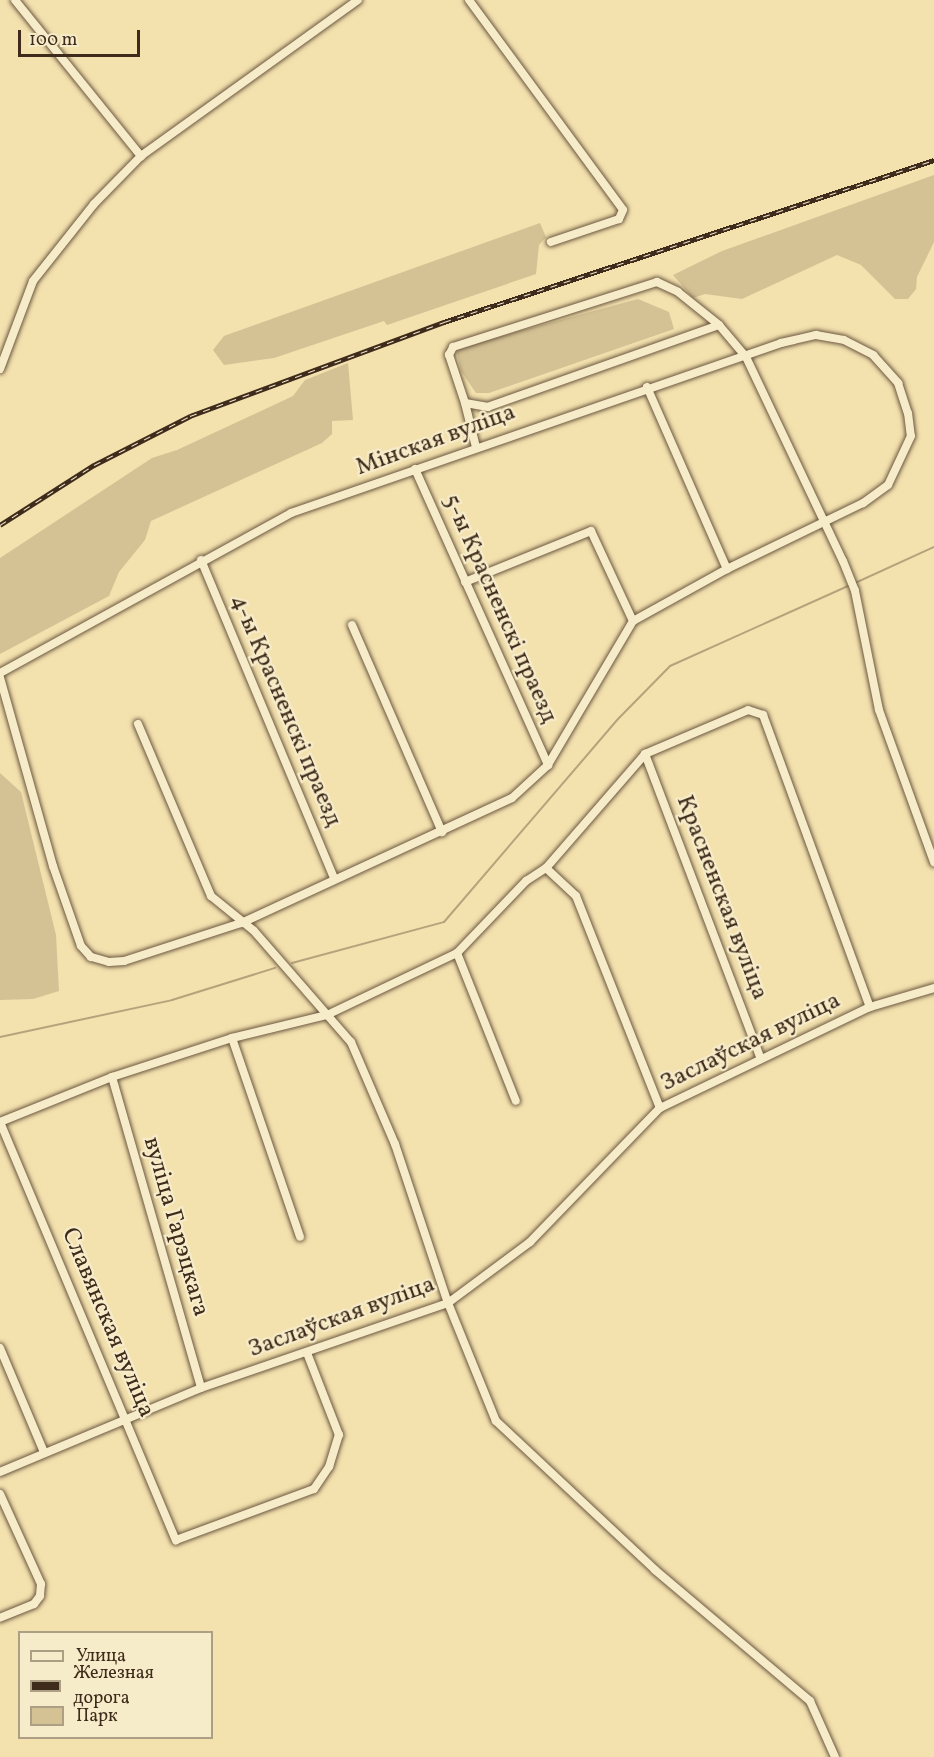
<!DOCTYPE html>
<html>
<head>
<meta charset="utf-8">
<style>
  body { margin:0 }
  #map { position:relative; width:934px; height:1757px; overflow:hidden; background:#f3e1ae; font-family:Vollkorn,serif }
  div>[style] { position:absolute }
  .green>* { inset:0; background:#d4c295 }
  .stream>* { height:2px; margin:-1px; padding:0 1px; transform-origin:1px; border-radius:1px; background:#b6a37c }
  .roads { filter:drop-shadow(0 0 2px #6c5840) drop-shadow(0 0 2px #6c5840) }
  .minor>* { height:8px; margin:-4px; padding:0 4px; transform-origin:4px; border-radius:4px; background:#f7ecca }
  .rail>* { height:4.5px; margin-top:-2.25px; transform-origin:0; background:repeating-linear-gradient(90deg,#f7ecca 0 7px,#3f2b1b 0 14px); box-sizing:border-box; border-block:2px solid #3f2b1b }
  span { translate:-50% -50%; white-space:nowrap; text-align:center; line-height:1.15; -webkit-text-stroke:4.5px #f7ecca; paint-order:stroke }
  .street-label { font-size:24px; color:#3f2b1b }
  .legend { position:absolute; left:18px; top:1631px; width:195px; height:108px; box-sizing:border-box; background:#f7ecca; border:2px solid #ad9f84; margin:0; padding:8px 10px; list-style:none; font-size:18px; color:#3f2b1b }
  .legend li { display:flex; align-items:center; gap:12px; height:30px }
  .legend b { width:30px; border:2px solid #ad9f84 }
  .scale { position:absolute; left:18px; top:30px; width:122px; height:27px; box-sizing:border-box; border:3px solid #3f2b1b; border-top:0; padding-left:8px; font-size:18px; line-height:21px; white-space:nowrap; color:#3f2b1b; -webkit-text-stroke:4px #f7ecca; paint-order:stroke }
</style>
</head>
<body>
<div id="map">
  <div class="green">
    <i style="clip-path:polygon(934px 175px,934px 242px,917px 277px,916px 289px,908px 299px,895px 299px,861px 265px,837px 255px,742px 299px,705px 294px,693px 298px,673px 275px,722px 251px)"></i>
    <i style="clip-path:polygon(540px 223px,546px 237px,539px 245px,536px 274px,387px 325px,384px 321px,274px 358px,224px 365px,213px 350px,224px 336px)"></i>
    <i style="clip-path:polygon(638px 299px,669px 312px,674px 329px,489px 393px,476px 393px,461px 371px,457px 353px,461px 347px)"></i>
    <i style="clip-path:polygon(348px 363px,353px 420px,332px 421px,332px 434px,322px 443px,151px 521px,145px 540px,119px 572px,109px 596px,0 654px,0 558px,152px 458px,177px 450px,293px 396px,305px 380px)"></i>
    <i style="clip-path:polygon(0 773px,21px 792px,56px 935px,59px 991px,33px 999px,0 1000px)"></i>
  </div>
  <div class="stream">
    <i style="left:855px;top:583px;width:87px;rotate:-24.5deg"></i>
    <i style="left:292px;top:963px;width:157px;rotate:-15.1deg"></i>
    <i style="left:444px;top:922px;width:267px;rotate:-49.4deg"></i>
    <i style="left:618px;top:719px;width:74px;rotate:-45.5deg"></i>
    <i style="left:670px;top:666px;width:197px;rotate:-24.2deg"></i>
    <i style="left:0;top:1037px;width:176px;rotate:-12.1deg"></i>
    <i style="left:172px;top:1000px;width:108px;rotate:-17.3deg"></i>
  </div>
  <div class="roads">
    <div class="minor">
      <i style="left:15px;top:0;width:201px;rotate:51.1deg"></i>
      <i style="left:469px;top:0;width:260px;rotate:53.7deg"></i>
      <i style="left:623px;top:210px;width:10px;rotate:114deg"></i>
      <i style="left:619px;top:219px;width:72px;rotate:161.3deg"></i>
      <i style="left:719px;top:325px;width:245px;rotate:160.5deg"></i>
      <i style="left:488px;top:407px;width:23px;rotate:-170deg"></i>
      <i style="left:465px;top:403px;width:51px;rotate:-108.4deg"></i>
      <i style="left:449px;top:355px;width:9px;rotate:-63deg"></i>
      <i style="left:453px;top:347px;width:214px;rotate:-17.7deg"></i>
      <i style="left:657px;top:282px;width:23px;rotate:25deg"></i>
      <i style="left:678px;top:292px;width:53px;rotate:38.8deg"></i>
      <i style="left:719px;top:325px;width:42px;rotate:49.8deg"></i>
      <i style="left:746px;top:357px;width:226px;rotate:64.6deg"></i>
      <i style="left:843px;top:561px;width:32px;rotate:68deg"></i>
      <i style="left:855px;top:591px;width:121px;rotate:78.6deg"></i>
      <i style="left:879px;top:710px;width:162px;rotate:70.1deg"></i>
      <i style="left:0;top:369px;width:94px;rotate:-69.4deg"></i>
      <i style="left:33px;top:281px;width:98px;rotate:-51.6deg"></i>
      <i style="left:94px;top:204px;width:67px;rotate:-45.6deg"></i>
      <i style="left:141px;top:156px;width:267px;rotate:-35.7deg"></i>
      <i style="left:647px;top:387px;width:199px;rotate:66.3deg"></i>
      <i style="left:465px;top:403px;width:45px;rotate:76deg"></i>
      <i style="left:415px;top:469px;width:325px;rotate:65.8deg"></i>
      <i style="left:201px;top:560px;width:345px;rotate:67.3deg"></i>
      <i style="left:465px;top:582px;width:136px;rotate:-22deg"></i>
      <i style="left:591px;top:531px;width:99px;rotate:65deg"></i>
      <i style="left:352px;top:625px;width:226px;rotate:66.5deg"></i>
      <i style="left:0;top:673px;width:332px;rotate:-28.8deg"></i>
      <i style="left:291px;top:513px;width:519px;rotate:-19.13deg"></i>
      <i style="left:781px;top:343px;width:36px;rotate:-13deg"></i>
      <i style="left:816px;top:335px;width:28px;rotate:10deg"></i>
      <i style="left:844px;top:340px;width:33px;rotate:27deg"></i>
      <i style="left:873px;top:355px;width:38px;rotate:48deg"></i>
      <i style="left:898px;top:383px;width:32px;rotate:72deg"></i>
      <i style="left:908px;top:413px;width:23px;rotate:83deg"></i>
      <i style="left:911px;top:436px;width:54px;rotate:115.1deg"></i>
      <i style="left:888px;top:485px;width:31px;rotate:144deg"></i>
      <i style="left:863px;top:503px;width:151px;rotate:154.1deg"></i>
      <i style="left:727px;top:569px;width:107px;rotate:151deg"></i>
      <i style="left:633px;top:621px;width:167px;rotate:120.6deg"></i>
      <i style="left:548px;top:765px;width:49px;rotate:137.5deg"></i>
      <i style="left:512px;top:798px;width:298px;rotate:155.2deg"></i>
      <i style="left:241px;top:923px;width:123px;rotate:162deg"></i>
      <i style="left:124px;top:961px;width:15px;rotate:176deg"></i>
      <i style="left:109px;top:962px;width:19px;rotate:-164deg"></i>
      <i style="left:91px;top:957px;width:15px;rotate:-132deg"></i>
      <i style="left:81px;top:946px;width:85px;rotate:-109.3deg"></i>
      <i style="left:53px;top:866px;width:196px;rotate:-105.7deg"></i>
      <i style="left:138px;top:724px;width:187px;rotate:67deg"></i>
      <i style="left:211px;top:896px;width:55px;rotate:39.1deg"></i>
      <i style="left:254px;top:931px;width:147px;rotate:48.9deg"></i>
      <i style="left:351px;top:1042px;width:111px;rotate:66.7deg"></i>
      <i style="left:395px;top:1144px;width:168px;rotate:71.6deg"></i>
      <i style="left:448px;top:1303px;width:127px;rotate:67.9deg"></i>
      <i style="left:496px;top:1421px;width:218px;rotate:43.1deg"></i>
      <i style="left:655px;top:1570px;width:203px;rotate:40.2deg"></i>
      <i style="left:810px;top:1701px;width:61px;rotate:65.9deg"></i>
      <i style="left:645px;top:754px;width:324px;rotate:69.2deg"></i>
      <i style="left:546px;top:868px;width:41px;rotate:43deg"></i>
      <i style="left:576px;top:896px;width:228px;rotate:68.4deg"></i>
      <i style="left:457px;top:953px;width:159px;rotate:68.3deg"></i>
      <i style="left:232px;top:1038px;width:210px;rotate:71.1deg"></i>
      <i style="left:112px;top:1077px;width:323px;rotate:74deg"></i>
      <i style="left:0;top:1122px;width:121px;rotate:-21.9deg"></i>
      <i style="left:112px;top:1077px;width:126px;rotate:-18deg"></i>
      <i style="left:232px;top:1038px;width:98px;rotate:-13.6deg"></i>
      <i style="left:327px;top:1015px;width:144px;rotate:-25.5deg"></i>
      <i style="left:457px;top:953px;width:100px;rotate:-46.2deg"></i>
      <i style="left:526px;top:881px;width:24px;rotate:-33deg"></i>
      <i style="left:546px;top:868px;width:151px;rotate:-49deg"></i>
      <i style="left:645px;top:754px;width:112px;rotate:-23.1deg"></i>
      <i style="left:748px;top:710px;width:16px;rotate:18deg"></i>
      <i style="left:763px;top:715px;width:311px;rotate:69.9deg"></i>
      <i style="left:0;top:1122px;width:454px;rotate:67.2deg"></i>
      <i style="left:176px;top:1540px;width:147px;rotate:-20.3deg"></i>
      <i style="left:314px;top:1489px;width:27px;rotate:-56deg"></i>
      <i style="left:329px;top:1467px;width:34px;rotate:-73deg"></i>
      <i style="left:339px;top:1435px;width:88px;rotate:-111.3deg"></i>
      <i style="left:0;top:1348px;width:113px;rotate:67.1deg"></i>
      <i style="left:0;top:1472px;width:218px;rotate:-22.7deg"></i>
      <i style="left:201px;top:1388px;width:261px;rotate:-19deg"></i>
      <i style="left:448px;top:1303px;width:102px;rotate:-36.6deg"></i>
      <i style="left:530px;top:1242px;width:187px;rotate:-45.9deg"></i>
      <i style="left:660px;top:1108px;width:233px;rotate:-25.7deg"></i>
      <i style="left:870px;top:1007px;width:67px;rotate:-16.5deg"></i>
      <i style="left:0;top:1494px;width:99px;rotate:65.5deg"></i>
      <i style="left:41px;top:1584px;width:12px;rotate:95deg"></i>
      <i style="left:40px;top:1596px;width:10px;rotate:127deg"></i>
      <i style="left:34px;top:1604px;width:37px;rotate:158deg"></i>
    </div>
  </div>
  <div class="rail">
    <i style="left:0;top:525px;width:112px;rotate:-32.6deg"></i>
    <i style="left:94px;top:465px;width:108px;rotate:-27deg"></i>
    <i style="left:190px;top:416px;width:271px;rotate:-20.3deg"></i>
    <i style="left:444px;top:322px;width:516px;rotate:-18.29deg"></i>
  </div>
  <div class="street-label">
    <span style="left:436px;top:441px;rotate:-20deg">Мінская вуліца</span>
    <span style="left:499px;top:609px;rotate:66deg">5-ы Красненскі праезд</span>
    <span style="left:285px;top:711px;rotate:67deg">4-ы Красненскі праезд</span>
    <span style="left:721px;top:898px;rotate:69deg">Красненская вуліца</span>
    <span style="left:751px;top:1043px;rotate:-26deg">Заслаўская вуліца</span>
    <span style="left:175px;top:1227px;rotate:74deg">вуліца Гарэцкага</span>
    <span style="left:342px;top:1318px;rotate:-20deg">Заслаўская вуліца</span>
    <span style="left:107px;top:1323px;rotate:67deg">Славянская вуліца</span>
  </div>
  <ul class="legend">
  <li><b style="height:8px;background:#f7ecca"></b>Улица</li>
  <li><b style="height:8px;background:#3f2b1b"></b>Железная дорога</li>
  <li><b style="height:16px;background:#d4c295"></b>Парк</li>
  </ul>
  <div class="scale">100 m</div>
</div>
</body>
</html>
